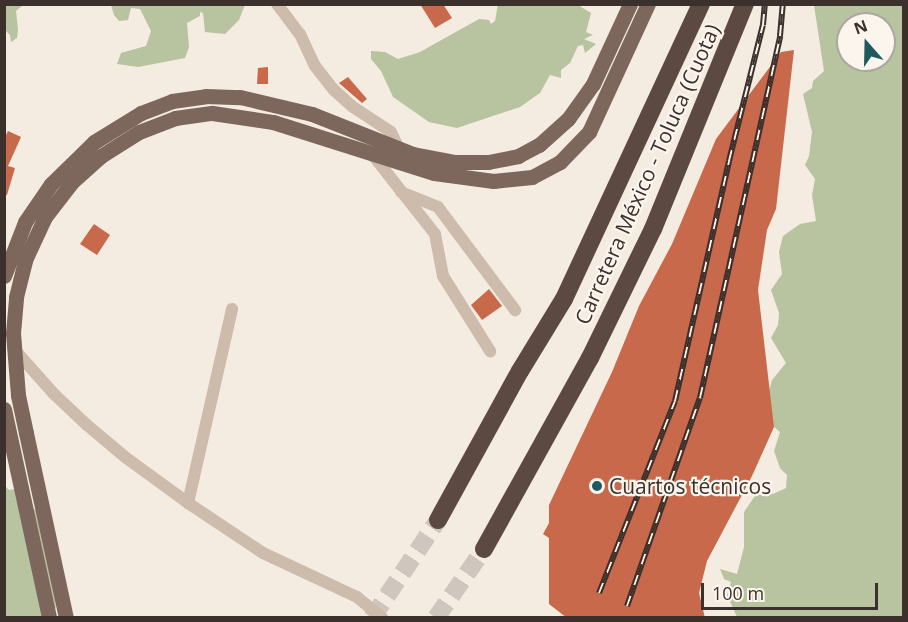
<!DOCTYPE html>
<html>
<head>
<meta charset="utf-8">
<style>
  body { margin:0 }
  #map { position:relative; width:908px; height:622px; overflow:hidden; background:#f4ebe1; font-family:"Open Sans",sans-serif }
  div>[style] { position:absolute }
  .green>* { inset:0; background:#b8c4a0 }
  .building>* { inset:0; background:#c8694b }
  .motorway-tunnel>* { height:18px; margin-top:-9px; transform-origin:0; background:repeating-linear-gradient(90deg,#cfc6bd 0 18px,transparent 0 27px) }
  .minor>* { height:12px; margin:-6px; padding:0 6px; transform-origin:6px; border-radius:6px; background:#cdbbac }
  .primary>* { height:15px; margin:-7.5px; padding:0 7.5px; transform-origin:7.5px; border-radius:7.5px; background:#7d675c }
  .motorway>* { height:18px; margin:-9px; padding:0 9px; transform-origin:9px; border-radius:9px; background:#5c4a42 }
  .rail>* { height:6px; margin-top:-3px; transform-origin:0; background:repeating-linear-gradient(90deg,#fbf5ee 0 11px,#3b302b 0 22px); box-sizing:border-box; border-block:2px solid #3b302b }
  .dots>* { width:16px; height:16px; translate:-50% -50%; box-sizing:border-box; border:3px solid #fbf5ee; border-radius:50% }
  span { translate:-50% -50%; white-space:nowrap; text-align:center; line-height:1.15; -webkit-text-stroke:4.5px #fbf5ee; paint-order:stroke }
  .street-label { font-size:21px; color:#3b302b }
  .poi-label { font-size:21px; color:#3b302b }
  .left { translate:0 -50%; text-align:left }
  .frame { position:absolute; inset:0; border:6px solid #3b302b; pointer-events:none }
  .north { position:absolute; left:836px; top:12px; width:60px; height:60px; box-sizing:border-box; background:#fbf5ee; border:2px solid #aea6a0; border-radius:50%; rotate:340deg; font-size:16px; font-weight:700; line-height:24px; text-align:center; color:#3b302b }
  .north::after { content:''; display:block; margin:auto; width:21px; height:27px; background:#1f5a5e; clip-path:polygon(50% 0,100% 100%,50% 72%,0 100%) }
  .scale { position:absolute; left:701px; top:583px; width:177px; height:27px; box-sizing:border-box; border:3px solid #3b302b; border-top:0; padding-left:8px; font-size:18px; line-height:21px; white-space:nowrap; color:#3b302b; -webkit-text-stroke:4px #fbf5ee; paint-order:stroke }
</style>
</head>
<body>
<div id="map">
  <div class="green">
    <i style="clip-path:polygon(498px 4px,578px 5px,591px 13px,586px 32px,593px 35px,584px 39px,596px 44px,585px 53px,583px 45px,578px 46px,570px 63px,561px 70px,561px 78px,550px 75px,540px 93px,520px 107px,457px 128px,429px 122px,393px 97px,381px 71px,371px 59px,371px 51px,385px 52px,398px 59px,420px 52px,479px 19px,489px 20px,491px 24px,495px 21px)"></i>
    <i style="clip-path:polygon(4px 5px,23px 5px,16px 11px,18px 30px,17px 38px,11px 42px,10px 35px,5px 30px)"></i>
    <i style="clip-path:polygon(111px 5px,111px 4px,245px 5px,239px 20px,225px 34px,205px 32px,203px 13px,200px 12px,200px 16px,187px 23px,189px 47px,185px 58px,138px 67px,117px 64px,121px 53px,146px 46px,151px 31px,140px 9px,131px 8px,128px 20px,119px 21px,114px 15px)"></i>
    <i style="clip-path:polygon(evenodd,814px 5px,903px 5px,903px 617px,737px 617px,727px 595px,731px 582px,724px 579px,720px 569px,737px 574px,744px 547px,744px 512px,761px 487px,773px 494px,786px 488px,787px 475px,780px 468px,774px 451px,780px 432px,768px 422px,764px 410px,772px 380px,786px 363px,771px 338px,778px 325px,779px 313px,771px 290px,782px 274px,779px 252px,783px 236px,800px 224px,816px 221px,812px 195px,815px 179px,805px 165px,809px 156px,812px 132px,803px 94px,812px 88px,813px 81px,824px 71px,814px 5px,848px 24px,884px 24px,884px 60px,848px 60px,848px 24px)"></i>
    <i style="clip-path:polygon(5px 486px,9px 490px,16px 489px,26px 504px,45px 516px,56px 607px,52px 613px,54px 617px,5px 617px)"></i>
  </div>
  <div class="building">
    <i style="clip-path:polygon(420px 4px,443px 4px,452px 18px,435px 28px)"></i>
    <i style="clip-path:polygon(794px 50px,776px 209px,767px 230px,758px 290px,774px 427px,752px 476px,707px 561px,699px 593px,705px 618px,567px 618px,549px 604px,549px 538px,543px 534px,549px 523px,549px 505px,612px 372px,639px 306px,672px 244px,716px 139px,781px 52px)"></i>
    <i style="clip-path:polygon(268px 67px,268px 84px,257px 84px,258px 68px)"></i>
    <i style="clip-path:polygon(348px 77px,367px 99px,362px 103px,339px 83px)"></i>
    <i style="clip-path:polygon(8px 131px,21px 137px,8px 166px,15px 168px,7px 195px,4px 195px,4px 139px)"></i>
    <i style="clip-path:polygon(94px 224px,110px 235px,97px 255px,80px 244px)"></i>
    <i style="clip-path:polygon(489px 289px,502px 306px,482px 320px,471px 305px)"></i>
  </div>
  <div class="motorway-tunnel">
    <i style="left:372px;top:618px;width:118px;rotate:-56deg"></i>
    <i style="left:436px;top:618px;width:84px;rotate:-55.2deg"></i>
  </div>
  <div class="minor">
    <i style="left:277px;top:4px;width:38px;rotate:53deg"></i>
    <i style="left:300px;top:34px;width:35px;rotate:65deg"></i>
    <i style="left:315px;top:66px;width:31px;rotate:52deg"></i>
    <i style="left:334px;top:90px;width:25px;rotate:42deg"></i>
    <i style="left:353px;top:107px;width:45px;rotate:33.3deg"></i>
    <i style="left:391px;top:132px;width:19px;rotate:65deg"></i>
    <i style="left:372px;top:154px;width:102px;rotate:51.8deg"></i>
    <i style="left:435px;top:234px;width:43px;rotate:79.2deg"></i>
    <i style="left:443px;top:276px;width:89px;rotate:57.9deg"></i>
    <i style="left:401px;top:192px;width:40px;rotate:22deg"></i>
    <i style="left:438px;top:207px;width:129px;rotate:53.2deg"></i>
    <i style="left:13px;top:348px;width:62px;rotate:48.3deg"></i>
    <i style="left:54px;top:394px;width:45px;rotate:43.2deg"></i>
    <i style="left:87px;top:425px;width:50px;rotate:40.1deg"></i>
    <i style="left:125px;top:457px;width:78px;rotate:36.1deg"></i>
    <i style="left:188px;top:503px;width:90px;rotate:33.7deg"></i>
    <i style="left:263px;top:553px;width:104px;rotate:25.1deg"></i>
    <i style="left:357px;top:597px;width:33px;rotate:40deg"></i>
    <i style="left:188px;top:503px;width:199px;rotate:-77.2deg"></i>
  </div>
  <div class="primary">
    <i style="left:4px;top:276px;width:58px;rotate:-68.7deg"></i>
    <i style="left:25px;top:222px;width:46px;rotate:-55.6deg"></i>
    <i style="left:51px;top:184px;width:60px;rotate:-44.3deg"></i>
    <i style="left:94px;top:142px;width:55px;rotate:-31.7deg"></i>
    <i style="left:141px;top:113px;width:33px;rotate:-21deg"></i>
    <i style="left:172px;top:101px;width:34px;rotate:-8deg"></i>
    <i style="left:206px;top:96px;width:34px;rotate:2deg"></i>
    <i style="left:240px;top:97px;width:74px;rotate:13.3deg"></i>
    <i style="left:312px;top:114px;width:109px;rotate:21.6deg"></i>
    <i style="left:413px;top:154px;width:43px;rotate:10.8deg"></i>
    <i style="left:455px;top:162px;width:33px"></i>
    <i style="left:488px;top:162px;width:31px;rotate:-11deg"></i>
    <i style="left:518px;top:156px;width:24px;rotate:-28deg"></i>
    <i style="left:539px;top:145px;width:39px;rotate:-42deg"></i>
    <i style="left:568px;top:119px;width:43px;rotate:-54.5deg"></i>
    <i style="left:593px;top:84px;width:88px;rotate:-65.2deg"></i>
    <i style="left:4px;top:409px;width:214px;rotate:77.8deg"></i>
    <i style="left:66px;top:618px;width:189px;rotate:-102.2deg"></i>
    <i style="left:26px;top:433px;width:39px;rotate:-102deg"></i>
    <i style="left:18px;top:395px;width:62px;rotate:-94.6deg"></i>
    <i style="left:13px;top:333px;width:36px;rotate:-85deg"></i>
    <i style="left:16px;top:297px;width:38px;rotate:-76deg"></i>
    <i style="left:25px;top:260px;width:47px;rotate:-65.1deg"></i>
    <i style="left:45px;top:217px;width:44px;rotate:-52.4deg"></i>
    <i style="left:72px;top:182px;width:39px;rotate:-42deg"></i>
    <i style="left:101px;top:156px;width:45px;rotate:-32.3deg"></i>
    <i style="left:139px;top:132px;width:39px;rotate:-21deg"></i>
    <i style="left:175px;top:118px;width:37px;rotate:-8deg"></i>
    <i style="left:212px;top:113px;width:62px;rotate:8.4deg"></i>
    <i style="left:273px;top:122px;width:169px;rotate:17.6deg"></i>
    <i style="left:434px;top:173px;width:60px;rotate:7.7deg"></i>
    <i style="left:493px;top:181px;width:39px;rotate:-6deg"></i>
    <i style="left:532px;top:177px;width:32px;rotate:-28deg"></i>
    <i style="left:560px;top:162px;width:42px;rotate:-46deg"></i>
    <i style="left:589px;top:132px;width:141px;rotate:-65.3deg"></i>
  </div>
  <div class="motorway">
    <i style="left:438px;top:520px;width:170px;rotate:-61.2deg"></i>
    <i style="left:520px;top:371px;width:84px;rotate:-58.6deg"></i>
    <i style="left:564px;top:299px;width:325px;rotate:-65.1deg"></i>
    <i style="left:484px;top:549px;width:218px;rotate:-61deg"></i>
    <i style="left:590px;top:358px;width:144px;rotate:-64deg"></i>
    <i style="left:653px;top:229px;width:243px;rotate:-67.8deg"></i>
  </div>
  <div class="rail">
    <i style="left:599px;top:593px;width:206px;rotate:-68.4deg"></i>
    <i style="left:675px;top:401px;width:246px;rotate:-77.3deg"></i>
    <i style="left:729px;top:161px;width:140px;rotate:-76deg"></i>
    <i style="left:763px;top:25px;width:21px;rotate:-85deg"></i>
    <i style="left:627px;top:606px;width:220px;rotate:-70.7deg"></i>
    <i style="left:700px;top:398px;width:371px;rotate:-77.5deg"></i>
    <i style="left:780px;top:36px;width:32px;rotate:-85deg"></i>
  </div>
  <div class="dots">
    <i style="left:597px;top:486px;background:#1f5a5e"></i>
  </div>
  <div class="street-label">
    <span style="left:647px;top:174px;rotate:-66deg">Carretera México - Toluca (Cuota)</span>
  </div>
  <div class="poi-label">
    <span class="left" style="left:609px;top:486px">Cuartos técnicos</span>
  </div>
  <div class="frame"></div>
  <div class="north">N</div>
  <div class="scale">100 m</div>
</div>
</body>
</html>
